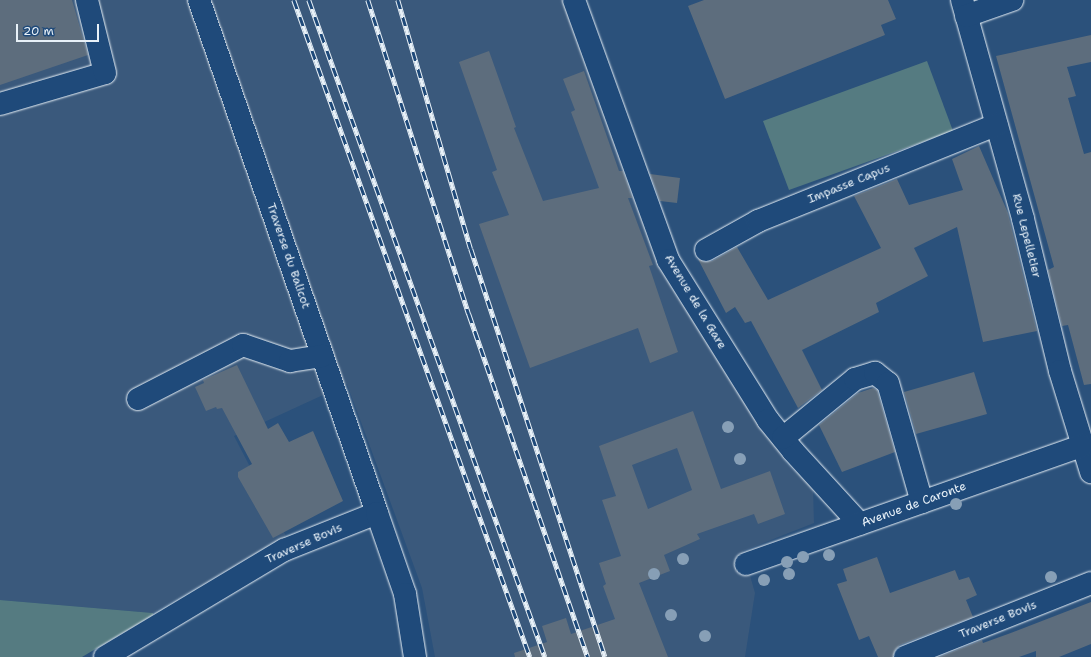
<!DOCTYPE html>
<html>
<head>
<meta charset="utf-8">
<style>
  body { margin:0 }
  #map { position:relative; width:1091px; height:657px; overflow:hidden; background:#2b517b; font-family:"Shantell Sans",sans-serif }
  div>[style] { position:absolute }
  .built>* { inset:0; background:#3a597c }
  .green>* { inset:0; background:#557b81 }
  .building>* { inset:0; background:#5d6d7d }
  .roads { filter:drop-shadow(0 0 1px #e8f1f8) drop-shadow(0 0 1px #e8f1f8) }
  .minor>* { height:22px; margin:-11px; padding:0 11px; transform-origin:11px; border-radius:11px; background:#1f4a7a }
  .rail>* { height:4.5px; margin-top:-2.25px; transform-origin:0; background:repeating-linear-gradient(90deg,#1f4a7a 0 9px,#e8f1f8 0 18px); box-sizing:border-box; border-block:1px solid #e8f1f8 }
  .trees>* { width:12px; height:12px; margin:-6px; border-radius:50%; background:#879fb6 }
  span { translate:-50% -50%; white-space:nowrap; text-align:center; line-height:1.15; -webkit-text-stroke:3.5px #1f4a7a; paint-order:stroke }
  .street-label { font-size:12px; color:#e8f1f8 }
  .scale { position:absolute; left:16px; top:24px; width:83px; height:18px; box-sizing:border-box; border:2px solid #e8f1f8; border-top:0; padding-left:5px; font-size:12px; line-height:14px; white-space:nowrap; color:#e8f1f8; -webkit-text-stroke:3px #1f4a7a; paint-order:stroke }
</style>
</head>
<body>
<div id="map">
  <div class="built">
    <i style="clip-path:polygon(0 0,566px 0,653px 249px,666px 278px,787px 464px,813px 488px,814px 523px,743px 551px,755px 593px,745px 657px,435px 657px,422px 588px,347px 384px,234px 436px,286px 536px,153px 613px,0 600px)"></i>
  </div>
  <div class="green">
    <i style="clip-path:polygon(927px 61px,953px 131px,789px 190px,763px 121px)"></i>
    <i style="clip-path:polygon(0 600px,153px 613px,153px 615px,82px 657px,0 657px)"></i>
  </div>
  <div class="building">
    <i style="clip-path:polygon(0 0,72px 0,88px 55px,0 85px)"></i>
    <i style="clip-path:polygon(704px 0,888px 0,896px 19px,881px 25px,885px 35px,725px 99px,688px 6px)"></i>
    <i style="clip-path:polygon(1091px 35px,1091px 62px,1067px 67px,1076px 96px,1068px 98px,1084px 154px,1091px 152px,1091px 384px,1084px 385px,1068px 325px,1062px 326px,1048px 270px,1054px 267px,996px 56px)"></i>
    <i style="clip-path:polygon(489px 51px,516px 127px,514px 128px,543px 201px,599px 188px,571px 112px,575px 110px,563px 79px,584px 71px,619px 171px,623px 171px,632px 198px,628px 198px,653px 265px,649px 266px,678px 352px,650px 363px,638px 328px,530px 368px,479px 224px,509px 215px,492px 172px,497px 170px,459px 62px)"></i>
    <i style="clip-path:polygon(979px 146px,1008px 213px,1037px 331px,983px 342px,957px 227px,914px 248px,928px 276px,876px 303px,879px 312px,802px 350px,822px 390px,798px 408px,751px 321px,745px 323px,735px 307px,726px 313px,698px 259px,705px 262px,712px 261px,737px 247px,768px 300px,881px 248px,854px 196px,897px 179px,909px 205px,963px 190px,952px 159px)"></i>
    <i style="clip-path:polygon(650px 174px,680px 178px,677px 203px,660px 201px)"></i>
    <i style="clip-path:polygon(237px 365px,268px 429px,278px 423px,289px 442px,313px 431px,343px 501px,273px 538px,238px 477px,238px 472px,252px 464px,222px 408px,217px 409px,216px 407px,206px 411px,195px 387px,204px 383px,203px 380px)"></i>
    <i style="clip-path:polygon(974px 372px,987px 414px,916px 434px,904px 392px)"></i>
    <i style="clip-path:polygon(873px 388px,877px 390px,895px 452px,842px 472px,819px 425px,858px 393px)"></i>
    <i style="clip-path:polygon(evenodd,693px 411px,721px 489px,770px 471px,785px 514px,758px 524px,754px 514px,697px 534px,700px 539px,664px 555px,670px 571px,639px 583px,668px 657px,515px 657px,514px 653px,547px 642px,542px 626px,566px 618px,571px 634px,615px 619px,603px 586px,606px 584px,599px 563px,621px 556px,602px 500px,616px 496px,599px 446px,693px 411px,677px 448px,692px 490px,648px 509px,632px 465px,677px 448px)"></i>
    <i style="clip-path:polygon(877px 557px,890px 593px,955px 570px,959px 580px,969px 577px,977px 595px,966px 600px,973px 617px,900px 645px,895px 650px,893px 657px,878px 657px,869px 636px,859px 640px,837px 584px,847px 581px,843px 569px)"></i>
    <i style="clip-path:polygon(1091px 602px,1091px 644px,1059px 657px,1036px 657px,1036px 651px,1019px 657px,939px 657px,982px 640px,983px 643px,1008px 634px)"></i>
  </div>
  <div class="roads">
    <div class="minor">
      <i style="left:199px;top:0;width:543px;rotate:70.86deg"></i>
      <i style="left:574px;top:0;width:276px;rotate:70.1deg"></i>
      <i style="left:668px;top:260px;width:189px;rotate:58deg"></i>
      <i style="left:768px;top:420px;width:40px;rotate:51deg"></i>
      <i style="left:793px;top:451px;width:99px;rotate:47.5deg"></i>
      <i style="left:962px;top:0;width:227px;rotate:74.4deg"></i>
      <i style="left:1023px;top:219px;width:156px;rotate:76.3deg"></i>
      <i style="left:1060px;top:371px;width:106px;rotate:72.9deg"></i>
      <i style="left:966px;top:16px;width:49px;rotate:-19.2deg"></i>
      <i style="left:0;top:104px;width:109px;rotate:-16.4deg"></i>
      <i style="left:105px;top:73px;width:75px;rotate:-103.9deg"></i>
      <i style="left:706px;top:250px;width:60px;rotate:-29.1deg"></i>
      <i style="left:758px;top:221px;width:257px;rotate:-22deg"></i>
      <i style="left:138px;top:399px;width:118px;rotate:-27.2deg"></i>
      <i style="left:243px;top:345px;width:50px;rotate:18.8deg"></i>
      <i style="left:290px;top:361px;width:33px;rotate:-9deg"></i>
      <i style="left:783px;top:438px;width:93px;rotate:-39.3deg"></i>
      <i style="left:855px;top:379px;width:21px;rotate:-17deg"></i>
      <i style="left:875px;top:373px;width:16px;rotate:38deg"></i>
      <i style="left:888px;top:383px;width:124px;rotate:74.1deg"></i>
      <i style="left:746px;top:564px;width:356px;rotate:-19.4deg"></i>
      <i style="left:105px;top:657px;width:209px;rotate:-30.9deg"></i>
      <i style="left:284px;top:550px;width:100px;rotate:-21.7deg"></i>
      <i style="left:377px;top:513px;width:86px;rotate:70.9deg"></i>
      <i style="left:405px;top:594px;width:64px;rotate:81deg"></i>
      <i style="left:905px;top:657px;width:200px;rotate:-21.7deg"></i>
    </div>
  </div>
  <div class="rail">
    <i style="left:294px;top:0;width:698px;rotate:70.24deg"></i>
    <i style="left:309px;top:0;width:698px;rotate:70.24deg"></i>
    <i style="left:368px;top:0;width:330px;rotate:72.2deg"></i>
    <i style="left:469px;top:314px;width:363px;rotate:70.9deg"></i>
    <i style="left:398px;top:0;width:259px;rotate:73.7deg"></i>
    <i style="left:471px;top:249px;width:429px;rotate:71.8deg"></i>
  </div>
  <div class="trees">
    <i style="left:728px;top:427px"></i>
    <i style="left:740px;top:459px"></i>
    <i style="left:956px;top:504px"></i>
    <i style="left:829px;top:555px"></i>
    <i style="left:803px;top:557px"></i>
    <i style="left:683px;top:559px"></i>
    <i style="left:787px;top:562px"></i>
    <i style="left:654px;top:574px"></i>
    <i style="left:789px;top:574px"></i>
    <i style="left:1051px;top:577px"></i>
    <i style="left:764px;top:580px"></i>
    <i style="left:671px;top:615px"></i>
    <i style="left:705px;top:636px"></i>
  </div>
  <div class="street-label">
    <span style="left:849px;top:184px;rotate:-22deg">Impasse Capus</span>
    <span style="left:1026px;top:236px;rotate:76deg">Rue Lepelletier</span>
    <span style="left:288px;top:256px;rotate:71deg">Traverse du Balicot</span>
    <span style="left:695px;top:302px;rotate:59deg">Avenue de la Gare</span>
    <span style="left:914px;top:505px;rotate:-20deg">Avenue de Caronte</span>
    <span style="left:304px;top:544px;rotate:-24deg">Traverse Bovis</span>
    <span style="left:998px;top:620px;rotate:-22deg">Traverse Bovis</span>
  </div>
  <div class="scale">20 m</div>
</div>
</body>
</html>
